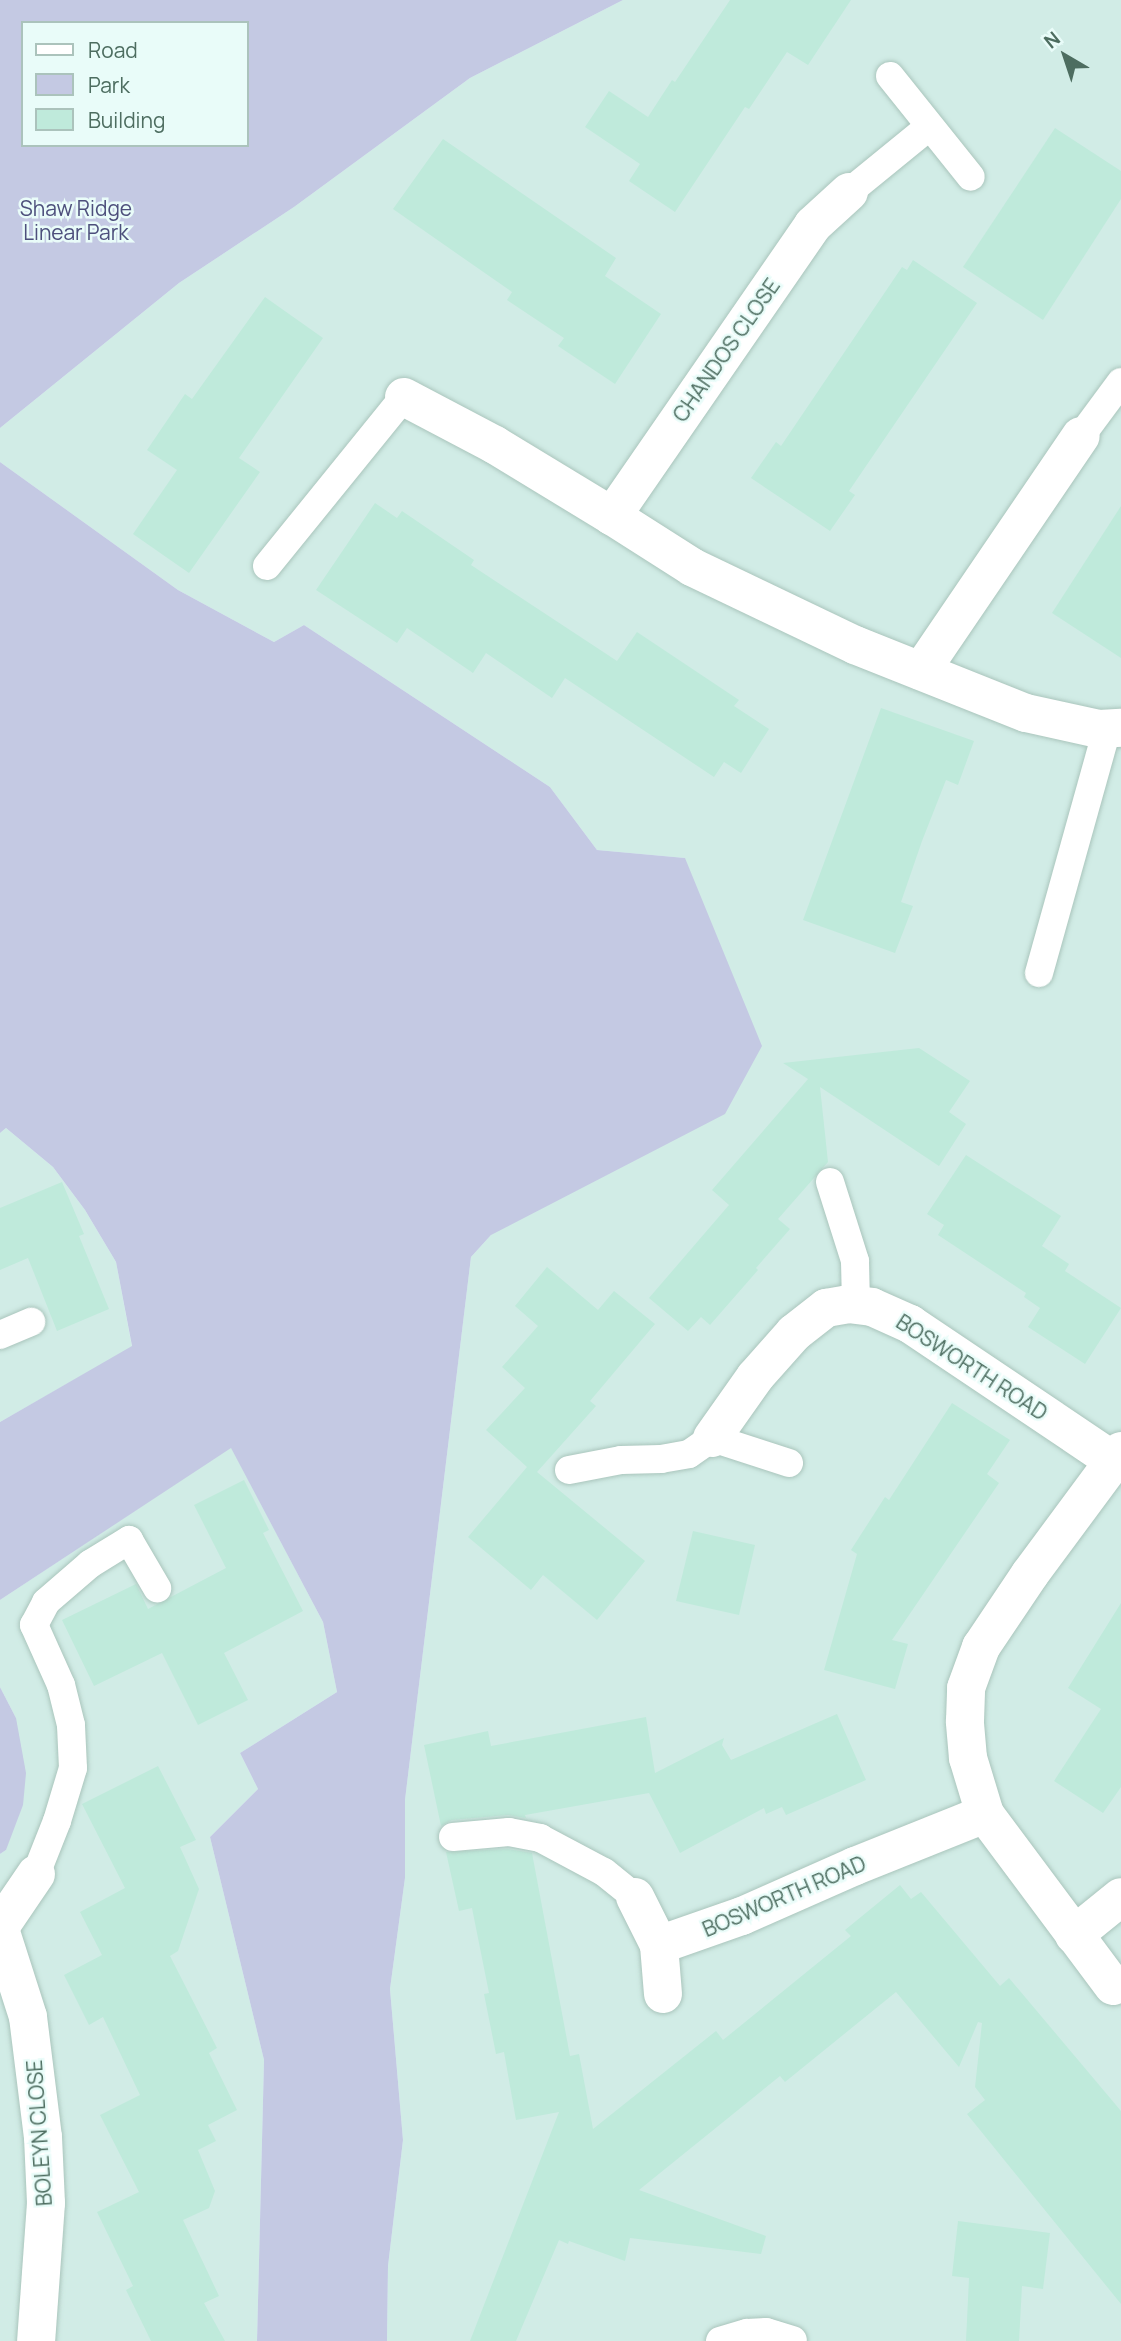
<!DOCTYPE html>
<html>
<head>
<meta charset="utf-8">
<style>
  body { margin:0 }
  #map { position:relative; width:1121px; height:2341px; overflow:hidden; background:#e3f8f5; font-family:Manrope,sans-serif }
  div>[style] { position:absolute }
  .residential>* { inset:0; background:#d1ece6 }
  .green>* { inset:0; background:#c4c9e3 }
  .building>* { inset:0; background:#bfeadb }
  .roads { filter:drop-shadow(0 0 2px #aac5bc) drop-shadow(0 0 2px #aac5bc) }
  .lane>* { height:28px; margin:-14px; padding:0 14px; transform-origin:14px; border-radius:14px; background:#fff }
  .street>* { height:38px; margin:-19px; padding:0 19px; transform-origin:19px; border-radius:19px; background:#fff }
  span { translate:-50% -50%; white-space:nowrap; text-align:center; line-height:1.15; -webkit-text-stroke:5px #e9fcf9; paint-order:stroke }
  .park-label { font-size:21px; color:#4d4f7c }
  .street-label { font-size:21px; color:#4d6d60 }
  .legend { position:absolute; left:21px; top:21px; width:228px; height:126px; box-sizing:border-box; background:#e9fcf9; border:2px solid #abc3bc; margin:0; padding:9px 12px; list-style:none; font-size:21px; color:#4d6d60 }
  .legend li { display:flex; align-items:center; gap:14px; height:35px }
  .legend b { width:35px; border:2px solid #abc3bc }
  .north { position:absolute; left:1030px; top:21px; width:70px; height:70px; -webkit-text-stroke:5px #e9fcf9; paint-order:stroke; rotate:321deg; font-size:19px; font-weight:700; line-height:28px; text-align:center; color:#4d6d60 }
  .north::after { content:''; display:block; margin:auto; width:24px; height:32px; background:#4d6d60; clip-path:polygon(50% 0,100% 100%,50% 72%,0 100%) }
</style>
</head>
<body>
<div id="map">
  <div class="residential">
    <i style="clip-path:polygon(623px 0,1121px 0,1121px 2341px,387px 2341px,388px 2266px,403px 2140px,390px 1989px,405px 1878px,405px 1800px,471px 1257px,491px 1235px,685px 858px,597px 850px,550px 787px,304px 625px,274px 642px,178px 590px,0 462px,0 428px,179px 283px,294px 207px,470px 78px)"></i>
    <i style="clip-path:polygon(6px 1128px,53px 1167px,85px 1210px,116px 1262px,132px 1347px,0 1422px,0 1133px)"></i>
    <i style="clip-path:polygon(231px 1447px,323px 1622px,337px 1692px,240px 1753px,258px 1789px,210px 1837px,264px 2060px,257px 2341px,0 2341px,0 1854px,6px 1850px,16px 1718px,0 1687px,0 1600px)"></i>
  </div>
  <div class="green">
    <i style="clip-path:polygon(evenodd,0 0,623px 0,470px 78px,294px 207px,179px 283px,0 428px,0 0,23px 23px,247px 23px,247px 145px,23px 145px,23px 23px)"></i>
    <i style="clip-path:polygon(0 462px,178px 590px,274px 642px,304px 625px,550px 787px,597px 850px,685px 858px,762px 1046px,725px 1114px,491px 1235px,471px 1257px,405px 1800px,405px 1878px,390px 1989px,403px 2140px,388px 2266px,387px 2341px,257px 2341px,264px 2060px,210px 1837px,258px 1789px,240px 1753px,337px 1692px,323px 1622px,231px 1448px,0 1600px,0 1422px,132px 1346px,116px 1262px,85px 1210px,53px 1167px,6px 1128px,0 1133px)"></i>
    <i style="clip-path:polygon(0 1687px,16px 1718px,26px 1773px,23px 1805px,6px 1850px,0 1854px)"></i>
  </div>
  <div class="building">
    <i style="clip-path:polygon(730px 0,851px 0,808px 65px,787px 52px,749px 109px,745px 107px,675px 212px,629px 181px,640px 164px,585px 127px,609px 91px,648px 117px,672px 80px,675px 82px)"></i>
    <i style="clip-path:polygon(1055px 128px,1121px 171px,1121px 199px,1043px 320px,963px 267px)"></i>
    <i style="clip-path:polygon(443px 139px,616px 258px,605px 276px,661px 314px,615px 384px,558px 346px,564px 338px,507px 300px,512px 292px,393px 209px)"></i>
    <i style="clip-path:polygon(913px 260px,977px 303px,849px 491px,855px 495px,830px 531px,751px 478px,776px 442px,781px 446px,902px 267px,907px 270px)"></i>
    <i style="clip-path:polygon(265px 297px,323px 338px,239px 458px,260px 472px,189px 573px,133px 534px,177px 470px,147px 450px,185px 394px,192px 399px)"></i>
    <i style="clip-path:polygon(375px 503px,397px 518px,402px 511px,474px 560px,471px 565px,617px 661px,637px 632px,739px 700px,734px 706px,769px 729px,741px 773px,724px 762px,714px 777px,565px 678px,552px 698px,486px 653px,473px 673px,407px 628px,397px 643px,316px 590px)"></i>
    <i style="clip-path:polygon(1121px 506px,1121px 658px,1052px 613px)"></i>
    <i style="clip-path:polygon(881px 708px,974px 741px,958px 785px,946px 780px,922px 841px,901px 902px,913px 906px,895px 953px,803px 920px)"></i>
    <i style="clip-path:polygon(919px 1048px,970px 1081px,949px 1112px,966px 1124px,939px 1166px,820px 1087px,828px 1162px,778px 1219px,790px 1229px,756px 1268px,758px 1270px,710px 1325px,701px 1317px,688px 1331px,649px 1298px,729px 1205px,712px 1190px,808px 1079px,783px 1063px)"></i>
    <i style="clip-path:polygon(966px 1155px,1061px 1216px,1042px 1246px,1069px 1264px,1065px 1271px,1121px 1308px,1085px 1364px,1028px 1327px,1040px 1308px,1024px 1297px,1026px 1293px,938px 1235px,944px 1225px,927px 1214px)"></i>
    <i style="clip-path:polygon(62px 1182px,84px 1234px,79px 1236px,109px 1309px,57px 1331px,28px 1258px,0 1270px,0 1208px)"></i>
    <i style="clip-path:polygon(547px 1267px,598px 1310px,614px 1291px,655px 1324px,590px 1401px,596px 1406px,537px 1472px,645px 1561px,597px 1620px,543px 1575px,531px 1590px,468px 1537px,527px 1467px,486px 1430px,525px 1388px,502px 1367px,538px 1326px,515px 1306px)"></i>
    <i style="clip-path:polygon(952px 1403px,1010px 1440px,987px 1474px,999px 1483px,892px 1640px,908px 1644px,895px 1689px,824px 1670px,857px 1554px,851px 1550px,885px 1497px,889px 1500px)"></i>
    <i style="clip-path:polygon(244px 1480px,269px 1530px,263px 1533px,303px 1611px,224px 1653px,248px 1700px,198px 1725px,162px 1653px,94px 1686px,62px 1620px,136px 1584px,148px 1609px,226px 1568px,194px 1505px)"></i>
    <i style="clip-path:polygon(693px 1531px,755px 1545px,739px 1615px,676px 1601px)"></i>
    <i style="clip-path:polygon(1121px 1603px,1121px 1787px,1103px 1813px,1054px 1781px,1101px 1709px,1068px 1688px)"></i>
    <i style="clip-path:polygon(837px 1714px,866px 1780px,786px 1815px,782px 1807px,766px 1814px,764px 1808px,680px 1853px,649px 1793px,525px 1815px,526px 1818px,508px 1815px,452px 1820px,441px 1826px,424px 1745px,488px 1731px,491px 1746px,646px 1717px,655px 1773px,724px 1738px,722px 1745px,731px 1760px)"></i>
    <i style="clip-path:polygon(158px 1766px,196px 1840px,180px 1847px,199px 1889px,178px 1951px,170px 1956px,217px 2048px,209px 2053px,237px 2110px,208px 2125px,216px 2141px,198px 2150px,215px 2191px,209px 2208px,183px 2220px,219px 2296px,204px 2303px,225px 2341px,151px 2341px,126px 2290px,133px 2286px,97px 2212px,139px 2192px,100px 2115px,140px 2095px,103px 2017px,89px 2025px,64px 1975px,102px 1955px,80px 1912px,125px 1888px,82px 1804px)"></i>
    <i style="clip-path:polygon(508px 1849px,532px 1853px,570px 2056px,579px 2054px,593px 2129px,716px 2031px,723px 2040px,851px 1936px,845px 1930px,900px 1885px,911px 1899px,921px 1892px,1000px 1986px,1009px 1978px,1121px 2111px,1121px 2304px,967px 2114px,985px 2100px,975px 2087px,982px 2023px,978px 2022px,959px 2067px,896px 1992px,785px 2082px,780px 2076px,639px 2190px,766px 2236px,761px 2254px,630px 2238px,625px 2261px,569px 2241px,568px 2244px,559px 2240px,516px 2341px,470px 2341px,559px 2112px,516px 2120px,504px 2052px,496px 2054px,484px 1994px,489px 1993px,472px 1908px,459px 1911px,446px 1852px)"></i>
    <i style="clip-path:polygon(958px 2221px,1050px 2233px,1043px 2289px,1022px 2286px,1019px 2341px,966px 2341px,969px 2278px,952px 2276px)"></i>
  </div>
  <div class="roads">
    <div class="lane">
      <i style="left:890px;top:76px;width:129px;rotate:51.3deg"></i>
      <i style="left:849px;top:192px;width:104px;rotate:-39.2deg"></i>
      <i style="left:1081px;top:436px;width:67px;rotate:-53.5deg"></i>
      <i style="left:267px;top:566px;width:218px;rotate:-51deg"></i>
      <i style="left:1039px;top:973px;width:253px;rotate:-74.4deg"></i>
      <i style="left:830px;top:1182px;width:83px;rotate:72.4deg"></i>
      <i style="left:855px;top:1261px;width:43px;rotate:88.7deg"></i>
      <i style="left:0;top:1335px;width:34px;rotate:-23deg"></i>
      <i style="left:569px;top:1470px;width:53px;rotate:-10.9deg"></i>
      <i style="left:621px;top:1460px;width:40px;rotate:-1.4deg"></i>
      <i style="left:661px;top:1459px;width:28px;rotate:-10deg"></i>
      <i style="left:689px;top:1454px;width:28px;rotate:-35deg"></i>
      <i style="left:712px;top:1438px;width:81px;rotate:18deg"></i>
      <i style="left:453px;top:1837px;width:56px;rotate:-5.1deg"></i>
      <i style="left:509px;top:1832px;width:32px;rotate:11deg"></i>
      <i style="left:540px;top:1838px;width:72px;rotate:28deg"></i>
      <i style="left:604px;top:1872px;width:40px;rotate:39deg"></i>
      <i style="left:36px;top:1874px;width:57px;rotate:-68.4deg"></i>
      <i style="left:57px;top:1821px;width:55px;rotate:-73.2deg"></i>
      <i style="left:73px;top:1768px;width:43px;rotate:-92.7deg"></i>
      <i style="left:71px;top:1725px;width:41px;rotate:-104deg"></i>
      <i style="left:61px;top:1685px;width:66px;rotate:-114.2deg"></i>
      <i style="left:34px;top:1625px;width:26px;rotate:-62deg"></i>
      <i style="left:46px;top:1602px;width:58px;rotate:-40.8deg"></i>
      <i style="left:90px;top:1564px;width:46px;rotate:-31.6deg"></i>
      <i style="left:129px;top:1540px;width:56px;rotate:59.7deg"></i>
      <i style="left:720px;top:2341px;width:28px;rotate:-17deg"></i>
      <i style="left:747px;top:2333px;width:19px;rotate:-3deg"></i>
      <i style="left:766px;top:2332px;width:28px;rotate:17deg"></i>
    </div>
    <div class="street">
      <i style="left:849px;top:192px;width:49px;rotate:137.5deg"></i>
      <i style="left:813px;top:225px;width:354px;rotate:124.6deg"></i>
      <i style="left:612px;top:516px;width:95px;rotate:32.5deg"></i>
      <i style="left:692px;top:567px;width:181px;rotate:25.6deg"></i>
      <i style="left:855px;top:645px;width:184px;rotate:21.7deg"></i>
      <i style="left:1026px;top:713px;width:75px;rotate:12.4deg"></i>
      <i style="left:1099px;top:729px;width:22px;rotate:-3deg"></i>
      <i style="left:404px;top:397px;width:103px;rotate:27.8deg"></i>
      <i style="left:495px;top:445px;width:137px;rotate:31.3deg"></i>
      <i style="left:921px;top:671px;width:284px;rotate:-55.8deg"></i>
      <i style="left:712px;top:1438px;width:75px;rotate:-54.8deg"></i>
      <i style="left:755px;top:1377px;width:59px;rotate:-48.4deg"></i>
      <i style="left:794px;top:1333px;width:41px;rotate:-38deg"></i>
      <i style="left:826px;top:1308px;width:22px;rotate:-10deg"></i>
      <i style="left:848px;top:1304px;width:24px;rotate:7deg"></i>
      <i style="left:872px;top:1307px;width:42px;rotate:24.1deg"></i>
      <i style="left:910px;top:1324px;width:246px;rotate:33.9deg"></i>
      <i style="left:635px;top:1897px;width:54px;rotate:63.4deg"></i>
      <i style="left:0;top:1927px;width:64px;rotate:-55.8deg"></i>
      <i style="left:0;top:1929px;width:92px;rotate:72.3deg"></i>
      <i style="left:28px;top:2017px;width:121px;rotate:82.9deg"></i>
      <i style="left:43px;top:2137px;width:66px;rotate:87.4deg"></i>
      <i style="left:46px;top:2203px;width:138px;rotate:94.1deg"></i>
      <i style="left:1074px;top:1935px;width:60px;rotate:-39deg"></i>
      <i style="left:1113px;top:1986px;width:214px;rotate:-126.7deg"></i>
      <i style="left:985px;top:1814px;width:59px;rotate:-106.9deg"></i>
      <i style="left:968px;top:1758px;width:37px;rotate:-95deg"></i>
      <i style="left:965px;top:1721px;width:33px;rotate:-88deg"></i>
      <i style="left:966px;top:1688px;width:44px;rotate:-69.9deg"></i>
      <i style="left:981px;top:1647px;width:88px;rotate:-56.1deg"></i>
      <i style="left:1030px;top:1574px;width:153px;rotate:-53.5deg"></i>
      <i style="left:663px;top:1994px;width:49px;rotate:-94.7deg"></i>
      <i style="left:659px;top:1945px;width:88px;rotate:-19.3deg"></i>
      <i style="left:742px;top:1916px;width:124px;rotate:-23.9deg"></i>
      <i style="left:855px;top:1866px;width:140px;rotate:-21.8deg"></i>
    </div>
  </div>
  <div class="park-label">
    <span style="left:76px;top:220px">Shaw Ridge<br>Linear Park</span>
  </div>
  <div class="street-label">
    <span style="left:726px;top:350px;rotate:-55deg">CHANDOS CLOSE</span>
    <span style="left:972px;top:1367px;rotate:33deg">BOSWORTH ROAD</span>
    <span style="left:784px;top:1896px;rotate:-23deg">BOSWORTH ROAD</span>
    <span style="left:39px;top:2133px;rotate:-94deg">BOLEYN CLOSE</span>
  </div>
  <ul class="legend">
  <li><b style="height:9px;background:#fff"></b>Road</li>
  <li><b style="height:19px;background:#c4c9e3"></b>Park</li>
  <li><b style="height:19px;background:#bfeadb"></b>Building</li>
  </ul>
  <div class="north">N</div>
</div>
</body>
</html>
